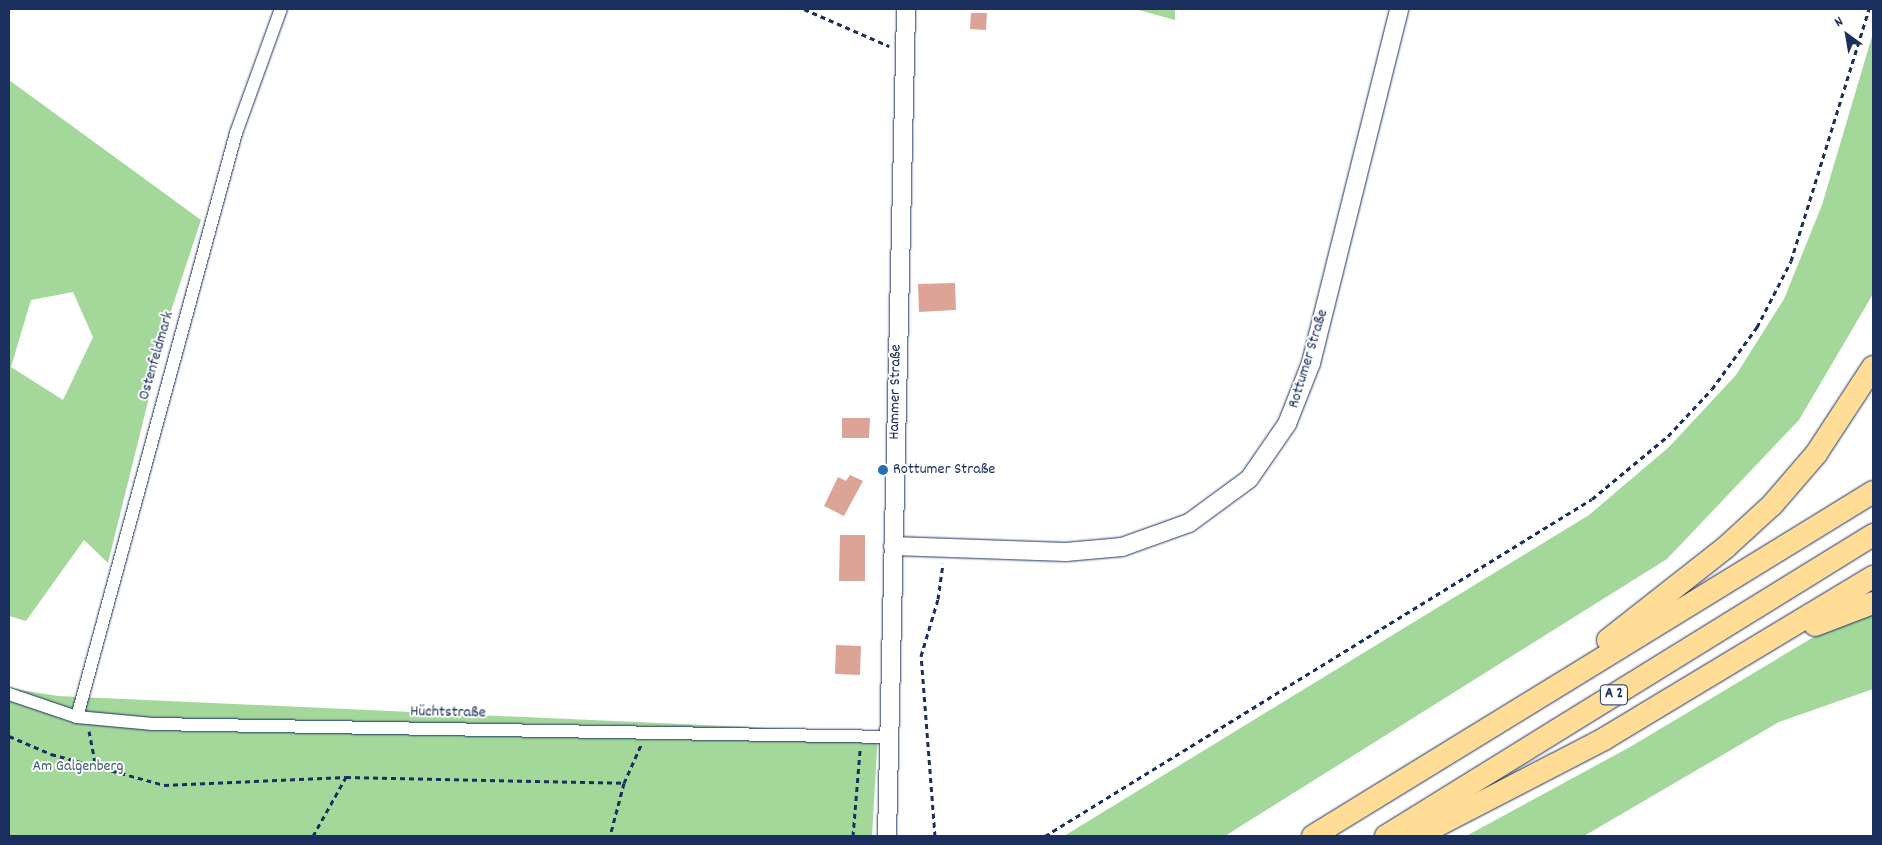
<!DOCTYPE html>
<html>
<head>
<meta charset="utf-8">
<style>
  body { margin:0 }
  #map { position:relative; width:1882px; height:845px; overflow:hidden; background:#fff; font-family:Dekko,sans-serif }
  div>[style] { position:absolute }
  .green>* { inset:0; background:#a4d89b }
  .building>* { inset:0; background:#dca497 }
  .path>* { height:3px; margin-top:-1.5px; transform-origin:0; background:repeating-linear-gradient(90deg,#1b2f5e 0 5px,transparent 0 9px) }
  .roads { filter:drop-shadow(0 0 1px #1b2f5e) drop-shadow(0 0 1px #1b2f5e) }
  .street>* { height:12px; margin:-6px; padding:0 6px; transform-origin:6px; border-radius:6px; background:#fff }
  .secondary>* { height:18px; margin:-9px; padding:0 9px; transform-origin:9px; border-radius:9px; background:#fff }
  .highway>* { height:22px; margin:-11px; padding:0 11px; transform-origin:11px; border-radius:11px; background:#ffdd96 }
  .dots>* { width:14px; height:14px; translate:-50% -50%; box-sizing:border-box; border:2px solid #fff; border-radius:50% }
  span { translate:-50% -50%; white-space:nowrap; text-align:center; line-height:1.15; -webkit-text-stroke:4px #fff; paint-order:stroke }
  .shield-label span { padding:1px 4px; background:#fff; border:1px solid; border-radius:4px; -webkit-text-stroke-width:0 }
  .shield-label { font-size:15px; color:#1b2f5e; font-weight:700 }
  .street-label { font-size:16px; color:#1b2f5e }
  .poi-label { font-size:16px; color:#1b2f5e }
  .left { translate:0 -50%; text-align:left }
  .park-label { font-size:16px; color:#446270 }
  .frame { position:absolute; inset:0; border:10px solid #1b2f5e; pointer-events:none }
  .north { position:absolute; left:1822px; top:10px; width:50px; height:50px; -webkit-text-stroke:4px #fff; paint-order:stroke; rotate:328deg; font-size:14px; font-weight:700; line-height:20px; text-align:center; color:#1b2f5e }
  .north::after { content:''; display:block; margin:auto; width:18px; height:22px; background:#1b2f5e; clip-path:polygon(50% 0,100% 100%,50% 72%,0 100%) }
</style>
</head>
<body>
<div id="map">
  <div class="green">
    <i style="clip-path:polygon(1135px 9px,1175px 9px,1175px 20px)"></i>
    <i style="clip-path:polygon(1873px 33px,1873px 294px,1799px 420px,1667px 559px,1225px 836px,1064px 836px,1589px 515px,1669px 447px,1736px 375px,1784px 299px,1822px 205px)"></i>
    <i style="clip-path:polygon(evenodd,9px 80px,201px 220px,169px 317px,108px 563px,84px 540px,26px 621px,9px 616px,9px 80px,73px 292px,93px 337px,63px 400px,11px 367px,31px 300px,73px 292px)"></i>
    <i style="clip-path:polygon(1873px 612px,1873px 689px,1779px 722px,1584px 836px,1466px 836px,1630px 747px,1812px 638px)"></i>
    <i style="clip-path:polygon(9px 688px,58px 696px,878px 733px,872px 836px,9px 836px)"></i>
  </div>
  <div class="building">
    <i style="clip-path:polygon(971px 13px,987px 13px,986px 30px,970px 29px)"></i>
    <i style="clip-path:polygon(955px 283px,956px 310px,919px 312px,918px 284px)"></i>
    <i style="clip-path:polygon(842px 418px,870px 418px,869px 438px,842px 438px)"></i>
    <i style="clip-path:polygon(850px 475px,863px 481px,844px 516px,824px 506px,838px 477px,846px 481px)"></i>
    <i style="clip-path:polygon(840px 535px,865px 535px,865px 581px,839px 581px)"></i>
    <i style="clip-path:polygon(836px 645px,861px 646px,860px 675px,835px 674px)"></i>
  </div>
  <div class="path">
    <i style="left:804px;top:9px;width:93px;rotate:23.5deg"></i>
    <i style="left:89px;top:731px;width:37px;rotate:79deg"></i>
    <i style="left:9px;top:736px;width:46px;rotate:23.2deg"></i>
    <i style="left:51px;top:754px;width:117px;rotate:15.3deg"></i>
    <i style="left:164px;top:785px;width:182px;rotate:-2.5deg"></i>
    <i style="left:624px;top:783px;width:42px;rotate:-65.9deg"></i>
    <i style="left:313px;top:836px;width:68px;rotate:-60.8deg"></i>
    <i style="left:346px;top:777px;width:278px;rotate:1.2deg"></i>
    <i style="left:624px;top:783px;width:55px;rotate:104.8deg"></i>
    <i style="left:853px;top:836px;width:86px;rotate:-85.3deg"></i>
    <i style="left:935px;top:836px;width:181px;rotate:-94.4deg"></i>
    <i style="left:921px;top:656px;width:59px;rotate:-73.4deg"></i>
    <i style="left:938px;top:599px;width:36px;rotate:-82deg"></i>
    <i style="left:1045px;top:836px;width:642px;rotate:-31.64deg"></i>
    <i style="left:1592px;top:499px;width:99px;rotate:-39.7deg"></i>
    <i style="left:1668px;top:436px;width:64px;rotate:-46.9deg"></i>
    <i style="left:1712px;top:389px;width:77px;rotate:-54deg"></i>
    <i style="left:1757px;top:327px;width:74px;rotate:-62.7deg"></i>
    <i style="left:1791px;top:261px;width:264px;rotate:-72.8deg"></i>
  </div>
  <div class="roads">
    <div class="street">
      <i style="left:9px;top:694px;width:72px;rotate:18.7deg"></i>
      <i style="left:77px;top:717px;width:76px;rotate:5.3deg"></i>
      <i style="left:153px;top:724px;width:738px;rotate:1.01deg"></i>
      <i style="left:77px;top:717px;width:605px;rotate:-74.77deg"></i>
      <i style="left:236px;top:133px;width:132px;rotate:-70.1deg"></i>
    </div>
    <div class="secondary">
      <i style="left:893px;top:546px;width:173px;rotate:2deg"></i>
      <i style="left:1066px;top:552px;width:56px;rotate:-5.1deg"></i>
      <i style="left:1122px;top:547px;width:71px;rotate:-19.7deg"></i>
      <i style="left:1189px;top:523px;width:74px;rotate:-36.3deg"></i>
      <i style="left:1249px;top:479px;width:67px;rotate:-55.4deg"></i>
      <i style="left:1287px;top:424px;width:66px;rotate:-68.5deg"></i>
      <i style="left:1311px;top:363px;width:365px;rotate:-76deg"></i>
      <i style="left:887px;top:836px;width:827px;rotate:-88.68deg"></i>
    </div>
    <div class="highway">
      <i style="left:1815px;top:625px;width:62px;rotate:-20.8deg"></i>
      <i style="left:1608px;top:640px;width:149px;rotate:-38.2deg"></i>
      <i style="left:1725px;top:548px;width:64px;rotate:-42.5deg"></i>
      <i style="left:1772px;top:505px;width:67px;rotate:-49.2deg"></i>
      <i style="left:1816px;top:454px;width:104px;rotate:-56.8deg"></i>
      <i style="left:1313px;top:836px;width:657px;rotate:-31.56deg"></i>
      <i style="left:1386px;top:836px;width:573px;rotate:-31.72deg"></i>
      <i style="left:1417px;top:836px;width:211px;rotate:-27.4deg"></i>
      <i style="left:1604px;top:739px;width:314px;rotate:-31.1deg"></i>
    </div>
  </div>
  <div class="dots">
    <i style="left:883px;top:470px;background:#1f6fb2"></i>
  </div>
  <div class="shield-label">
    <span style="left:1614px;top:695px">A 2</span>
  </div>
  <div class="street-label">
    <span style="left:157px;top:356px;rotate:-74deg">Ostenfeldmark</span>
    <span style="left:1309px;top:359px;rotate:-73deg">Rottumer Straße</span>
    <span style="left:896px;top:392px;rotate:-89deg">Hammer Straße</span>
    <span style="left:448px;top:713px;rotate:1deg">Hüchtstraße</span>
  </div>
  <div class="poi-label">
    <span class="left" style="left:893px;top:470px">Rottumer Straße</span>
  </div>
  <div class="park-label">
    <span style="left:78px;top:767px">Am Galgenberg</span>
  </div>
  <div class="frame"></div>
  <div class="north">N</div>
</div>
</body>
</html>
